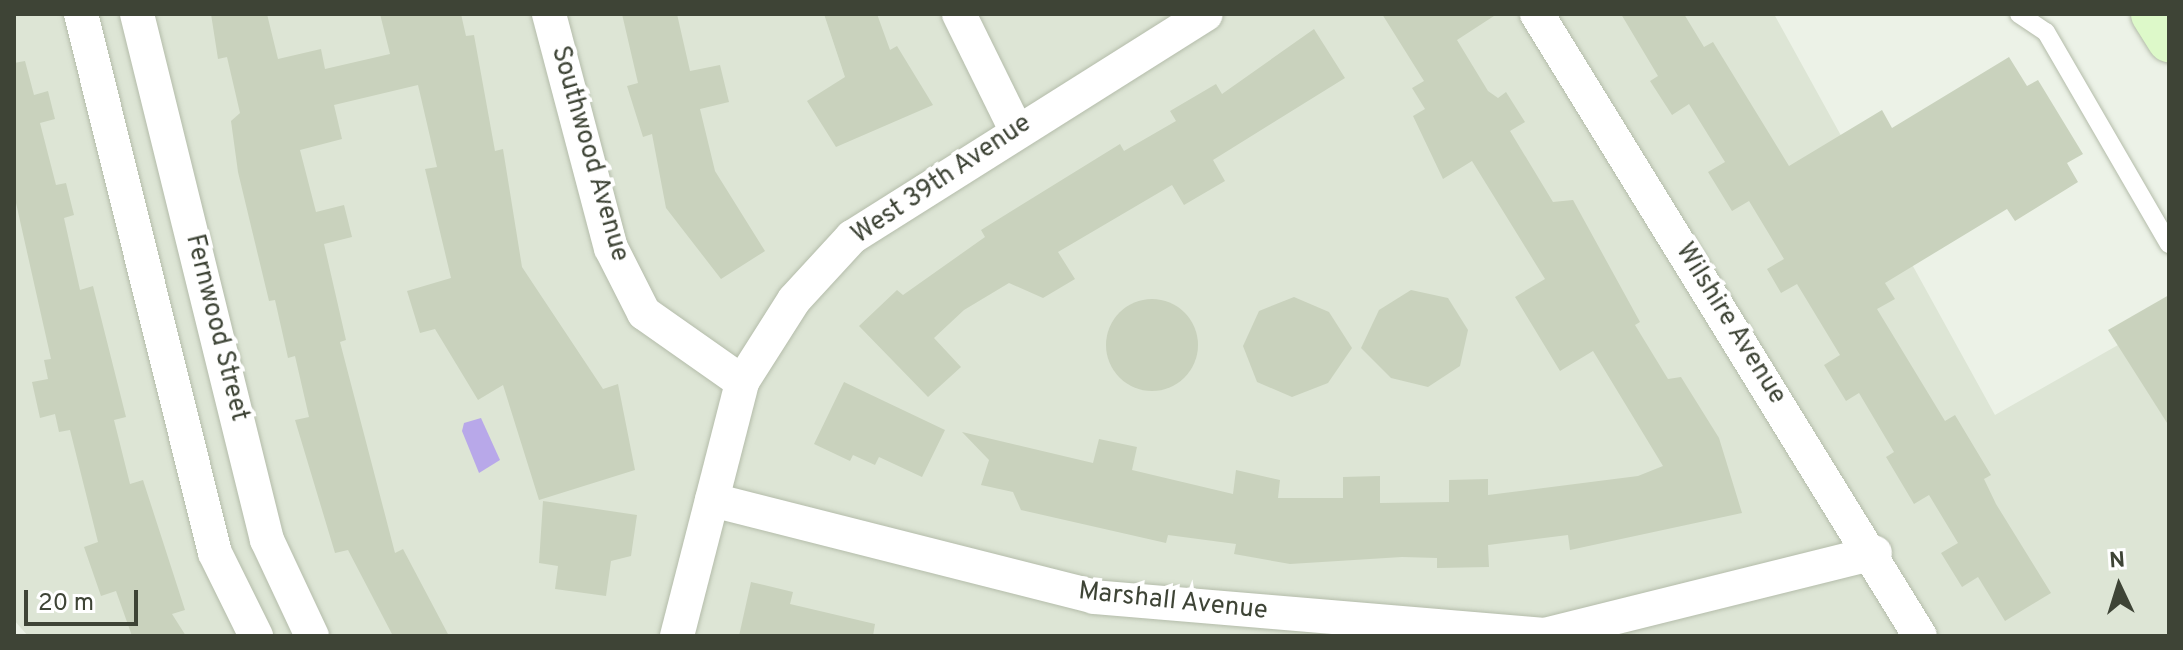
<!DOCTYPE html>
<html>
<head>
<meta charset="utf-8">
<style>
  body { margin:0 }
  #map { position:relative; width:2183px; height:650px; overflow:hidden; background:#ecf2e7; font-family:Overpass,sans-serif }
  div>[style] { position:absolute }
  .residential>* { inset:0; background:#dde5d5 }
  .water>* { inset:0; background:#b8a8e9 }
  .building>* { inset:0; background:#c9d2bd }
  .round { border-radius:50% }
  .roads { filter:drop-shadow(0 0 2px #b4bcaa) drop-shadow(0 0 2px #b4bcaa) }
  .service>* { height:18px; margin:-9px; padding:0 9px; transform-origin:9px; border-radius:9px; background:#fff }
  .minor>* { height:34px; margin:-17px; padding:0 17px; transform-origin:17px; border-radius:17px; background:#fff }
  .secondary>* { height:44px; margin:-22px; padding:0 22px; transform-origin:22px; border-radius:22px; background:#ddf9c9 }
  span { translate:-50% -50%; white-space:nowrap; text-align:center; line-height:1.15; -webkit-text-stroke:8px #fff; paint-order:stroke }
  .street-label { font-size:26px; color:#3e4436 }
  .frame { position:absolute; inset:0; border:16px solid #3e4436; pointer-events:none }
  .north { position:absolute; left:2079px; top:546px; width:80px; height:80px; -webkit-text-stroke:6px #fff; paint-order:stroke; rotate:356deg; font-size:22px; font-weight:700; line-height:32px; text-align:center; color:#3e4436 }
  .north::after { content:''; display:block; margin:auto; width:28px; height:36px; background:#3e4436; clip-path:polygon(50% 0,100% 100%,50% 72%,0 100%) }
  .scale { position:absolute; left:24px; top:590px; width:114px; height:36px; box-sizing:border-box; border:4px solid #3e4436; border-top:0; padding-left:10px; font-size:24px; line-height:28px; white-space:nowrap; color:#3e4436; -webkit-text-stroke:6px #fff; paint-order:stroke }
</style>
</head>
<body>
<div id="map">
  <div class="residential">
    <i style="clip-path:polygon(14px 14px,1774px 14px,1995px 415px,2169px 316px,2169px 636px,28px 636px,14px 620px)"></i>
  </div>
  <div class="water">
    <i style="clip-path:polygon(481px 418px,500px 460px,479px 473px,462px 431px,464px 423px)"></i>
  </div>
  <div class="building">
    <i style="clip-path:polygon(211px 14px,267px 14px,278px 59px,321px 49px,325px 69px,390px 54px,380px 14px,461px 14px,466px 36px,474px 35px,495px 151px,503px 149px,522px 267px,603px 389px,618px 384px,635px 470px,539px 500px,503px 385px,478px 400px,435px 329px,420px 333px,407px 291px,451px 278px,425px 169px,437px 167px,418px 85px,334px 105px,342px 139px,300px 150px,316px 212px,344px 205px,352px 237px,324px 244px,346px 340px,340px 342px,395px 553px,403px 549px,449px 636px,393px 636px,348px 550px,335px 553px,295px 420px,309px 417px,295px 356px,288px 358px,275px 300px,269px 301px,238px 172px,231px 121px,240px 113px,227px 57px,218px 59px)"></i>
    <i style="clip-path:polygon(622px 14px,677px 14px,690px 71px,720px 65px,729px 102px,700px 109px,715px 171px,765px 251px,721px 279px,666px 208px,652px 134px,643px 137px,627px 86px,638px 83px)"></i>
    <i style="clip-path:polygon(824px 14px,877px 14px,890px 50px,897px 46px,933px 105px,836px 147px,807px 101px,845px 77px)"></i>
    <i style="clip-path:polygon(1382px 14px,1497px 14px,1457px 40px,1488px 91px,1498px 98px,1506px 92px,1525px 122px,1510px 131px,1553px 202px,1573px 200px,1640px 322px,1635px 325px,1668px 379px,1681px 377px,1719px 438px,1742px 513px,1570px 550px,1568px 535px,1488px 545px,1489px 567px,1437px 568px,1437px 558px,1402px 557px,1290px 564px,1234px 554px,1236px 544px,1168px 535px,1166px 543px,1021px 510px,1013px 492px,981px 485px,989px 460px,962px 432px,1093px 463px,1099px 439px,1137px 447px,1132px 470px,1233px 494px,1236px 470px,1280px 480px,1278px 498px,1343px 498px,1343px 477px,1380px 476px,1380px 503px,1449px 502px,1449px 480px,1488px 479px,1488px 495px,1638px 476px,1663px 466px,1593px 351px,1560px 371px,1515px 297px,1545px 279px,1472px 161px,1443px 179px,1413px 116px,1425px 109px,1412px 88px,1424px 81px)"></i>
    <i style="clip-path:polygon(1621px 14px,1684px 14px,1704px 47px,1713px 42px,1789px 166px,1882px 110px,1892px 128px,2009px 57px,2027px 86px,2038px 80px,2083px 154px,2067px 163px,2078px 182px,2015px 221px,2007px 209px,1885px 283px,1895px 299px,1877px 309px,1945px 421px,1955px 415px,1991px 475px,1984px 479px,1996px 504px,2051px 593px,2005px 621px,1978px 577px,1962px 587px,1941px 553px,1958px 543px,1929px 495px,1914px 504px,1886px 457px,1894px 452px,1859px 393px,1846px 401px,1824px 365px,1840px 355px,1797px 284px,1781px 293px,1767px 269px,1784px 259px,1749px 201px,1732px 211px,1708px 172px,1725px 162px,1689px 104px,1672px 115px,1650px 81px,1658px 76px)"></i>
    <i style="clip-path:polygon(1314px 29px,1345px 78px,1213px 160px,1225px 181px,1184px 205px,1172px 185px,1058px 252px,1075px 279px,1043px 298px,1009px 283px,964px 310px,934px 338px,961px 367px,928px 397px,859px 326px,897px 290px,903px 295px,985px 237px,981px 230px,1120px 144px,1124px 151px,1176px 121px,1170px 111px,1216px 84px,1222px 94px)"></i>
    <i style="clip-path:polygon(25px 61px,34px 95px,48px 91px,55px 119px,40px 123px,56px 185px,66px 183px,74px 215px,64px 218px,80px 290px,93px 286px,126px 417px,114px 420px,130px 484px,143px 480px,185px 610px,172px 614px,186px 636px,132px 636px,116px 591px,101px 596px,84px 547px,98px 542px,70px 430px,59px 432px,55px 414px,40px 418px,32px 382px,48px 379px,44px 360px,51px 359px,14px 194px,14px 63px)"></i>
    <i style="clip-path:polygon(1411px 290px,1448px 298px,1468px 330px,1460px 366px,1428px 387px,1391px 378px,1361px 348px,1379px 310px)"></i>
    <i style="clip-path:polygon(2169px 295px,2169px 426px,2108px 330px)"></i>
    <i style="clip-path:polygon(1294px 297px,1329px 312px,1352px 348px,1328px 383px,1292px 397px,1257px 382px,1243px 346px,1259px 311px)"></i>
    <i class="round" style="left:1106px;top:299px;width:92px;height:92px"></i>
    <i style="clip-path:polygon(844px 382px,945px 430px,922px 477px,879px 457px,875px 465px,853px 455px,850px 461px,814px 444px)"></i>
    <i style="clip-path:polygon(543px 501px,637px 515px,631px 556px,611px 561px,606px 596px,555px 589px,558px 566px,539px 563px)"></i>
    <i style="clip-path:polygon(751px 582px,793px 592px,790px 604px,875px 624px,873px 636px,739px 636px)"></i>
  </div>
  <div class="roads">
    <div class="service">
      <i style="left:2019px;top:14px;width:32px;rotate:34deg"></i>
      <i style="left:2046px;top:32px;width:245px;rotate:59.9deg"></i>
    </div>
    <div class="minor">
      <i style="left:81px;top:14px;width:555px;rotate:76.04deg"></i>
      <i style="left:215px;top:553px;width:93px;rotate:63.7deg"></i>
      <i style="left:137px;top:14px;width:542px;rotate:76.12deg"></i>
      <i style="left:267px;top:540px;width:106px;rotate:64.9deg"></i>
      <i style="left:549px;top:14px;width:242px;rotate:75.2deg"></i>
      <i style="left:611px;top:248px;width:73px;rotate:63.1deg"></i>
      <i style="left:644px;top:313px;width:120px;rotate:35.1deg"></i>
      <i style="left:959px;top:14px;width:127px;rotate:63.8deg"></i>
      <i style="left:1537px;top:14px;width:730px;rotate:58.38deg"></i>
      <i style="left:712px;top:500px;width:394px;rotate:14.2deg"></i>
      <i style="left:1094px;top:597px;width:453px;rotate:4.8deg"></i>
      <i style="left:1545px;top:635px;width:340px;rotate:-14deg"></i>
      <i style="left:677px;top:636px;width:262px;rotate:-75.6deg"></i>
      <i style="left:742px;top:382px;width:97px;rotate:-57.6deg"></i>
      <i style="left:794px;top:300px;width:86px;rotate:-47.4deg"></i>
      <i style="left:852px;top:237px;width:418px;rotate:-32.2deg"></i>
    </div>
    <div class="secondary">
      <i style="left:2153px;top:14px;width:31px;rotate:58deg"></i>
    </div>
  </div>
  <div class="street-label">
    <span style="left:589px;top:154px;rotate:74deg">Southwood Avenue</span>
    <span style="left:942px;top:180px;rotate:-34deg">West 39th Avenue</span>
    <span style="left:1730px;top:324px;rotate:58deg">Wilshire Avenue</span>
    <span style="left:216px;top:328px;rotate:76deg">Fernwood Street</span>
    <span style="left:1173px;top:602px;rotate:6deg">Marshall Avenue</span>
  </div>
  <div class="frame"></div>
  <div class="north">N</div>
  <div class="scale">20 m</div>
</div>
</body>
</html>
